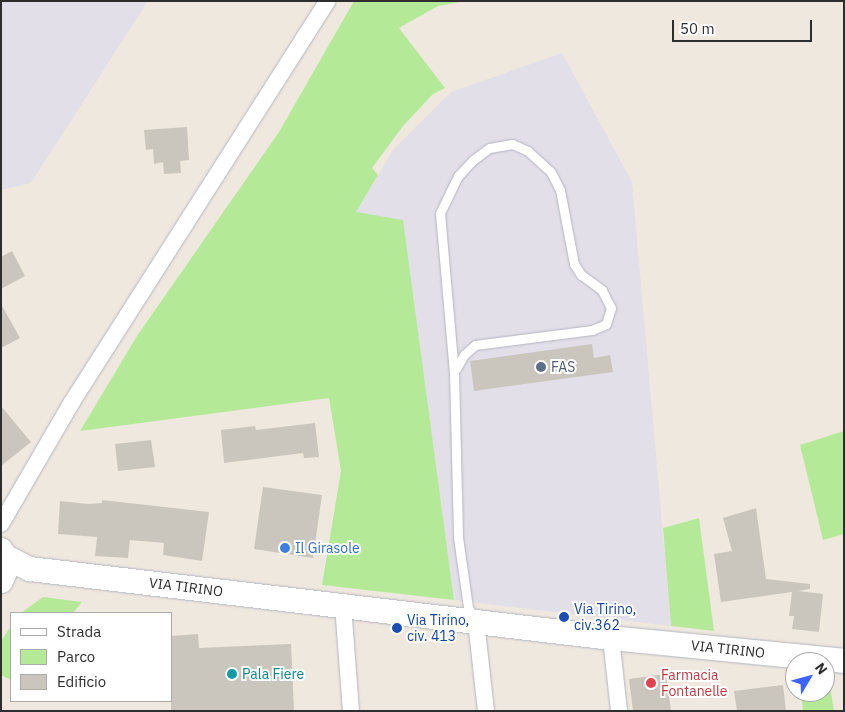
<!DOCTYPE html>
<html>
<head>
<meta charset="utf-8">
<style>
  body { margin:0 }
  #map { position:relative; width:845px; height:712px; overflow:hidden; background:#efe8df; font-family:"IBM Plex Sans",sans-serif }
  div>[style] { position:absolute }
  .industrial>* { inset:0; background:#e2dfe8 }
  .green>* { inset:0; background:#b4ea97 }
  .building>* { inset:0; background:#cbc6bd }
  .roads { filter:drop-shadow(0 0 1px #b3b5c1) drop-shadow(0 0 1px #b3b5c1) }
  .lane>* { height:9px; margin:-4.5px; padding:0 4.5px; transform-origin:4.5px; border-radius:4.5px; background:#fff }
  .street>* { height:16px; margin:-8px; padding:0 8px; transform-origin:8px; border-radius:8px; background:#fff }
  .secondary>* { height:24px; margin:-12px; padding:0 12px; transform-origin:12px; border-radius:12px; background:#fff }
  .dots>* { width:14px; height:14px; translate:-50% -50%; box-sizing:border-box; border:2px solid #fff; border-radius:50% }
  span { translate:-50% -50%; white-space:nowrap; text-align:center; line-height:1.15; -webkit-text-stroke:4px #fff; paint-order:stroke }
  .service-label { font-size:14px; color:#4e5e75 }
  .left { translate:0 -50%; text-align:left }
  .shop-label { font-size:14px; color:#366cbe }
  .street-label { font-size:14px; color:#2d2d2d }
  .transit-label { font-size:14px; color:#164399 }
  .culture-label { font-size:14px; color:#0d838f }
  .health-label { font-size:14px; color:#be3a42 }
  .frame { position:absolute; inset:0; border:2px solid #2d2d2d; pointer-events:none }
  .legend { position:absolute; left:10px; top:612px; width:162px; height:90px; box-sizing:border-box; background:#fff; border:1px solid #ababab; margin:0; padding:6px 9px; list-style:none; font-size:15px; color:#2d2d2d }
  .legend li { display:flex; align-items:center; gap:10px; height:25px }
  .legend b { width:25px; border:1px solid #ababab }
  .north { position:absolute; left:785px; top:652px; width:50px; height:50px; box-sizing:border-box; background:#fff; border:1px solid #ababab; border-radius:50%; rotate:53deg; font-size:14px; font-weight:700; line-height:20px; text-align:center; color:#2d2d2d }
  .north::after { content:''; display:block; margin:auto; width:18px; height:22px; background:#3c62ff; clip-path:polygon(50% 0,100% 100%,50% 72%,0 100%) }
  .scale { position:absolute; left:672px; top:20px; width:140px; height:22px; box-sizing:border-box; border:2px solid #2d2d2d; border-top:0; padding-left:6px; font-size:15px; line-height:18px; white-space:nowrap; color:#2d2d2d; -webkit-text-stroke:4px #fff; paint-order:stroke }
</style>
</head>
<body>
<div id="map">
  <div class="industrial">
    <i style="clip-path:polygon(1px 1px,148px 1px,31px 183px,1px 190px)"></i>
    <i style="clip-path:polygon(562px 53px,632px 182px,671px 626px,454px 600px,446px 540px,356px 212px,394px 149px,451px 92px)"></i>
  </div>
  <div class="green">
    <i style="clip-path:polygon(354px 1px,466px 1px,438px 6px,399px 28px,445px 88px,433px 94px,403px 126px,372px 168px,378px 175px,356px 212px,403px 220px,454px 600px,322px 585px,341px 471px,329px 398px,80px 431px,137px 336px,279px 132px)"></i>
    <i style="clip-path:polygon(844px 431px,844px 534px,823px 540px,800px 445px)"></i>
    <i style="clip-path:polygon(699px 518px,714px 631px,671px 626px,663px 528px)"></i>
    <i style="clip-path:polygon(43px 597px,82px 602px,73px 613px,21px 613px)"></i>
    <i style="clip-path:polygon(11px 626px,11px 680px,1px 675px,1px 641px)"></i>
    <i style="clip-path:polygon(825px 679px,829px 679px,834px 711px,803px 711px,801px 692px,825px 692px)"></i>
  </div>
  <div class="building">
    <i style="clip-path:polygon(187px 127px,189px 160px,180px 161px,181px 173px,164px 174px,163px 162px,154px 164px,153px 149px,146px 150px,144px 130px)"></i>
    <i style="clip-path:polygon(12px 251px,25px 276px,1px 289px,1px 257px)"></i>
    <i style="clip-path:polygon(1px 304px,20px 338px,1px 348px)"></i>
    <i style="clip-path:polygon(592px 344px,594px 358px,610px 355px,613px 372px,474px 391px,470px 361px)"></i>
    <i style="clip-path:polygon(1px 406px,31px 442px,1px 466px)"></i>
    <i style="clip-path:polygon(315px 423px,319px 457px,304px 458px,303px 453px,224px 463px,221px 430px,255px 426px,256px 430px)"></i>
    <i style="clip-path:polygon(151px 440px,155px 467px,118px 471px,115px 444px)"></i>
    <i style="clip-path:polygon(263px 487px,322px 495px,313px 558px,254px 549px)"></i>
    <i style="clip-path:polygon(102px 500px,209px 512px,202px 561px,163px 555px,164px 543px,130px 540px,128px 558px,95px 556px,97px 537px,58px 534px,60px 501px,88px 504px,102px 503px)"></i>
    <i style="clip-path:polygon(756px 508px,766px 579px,810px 584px,810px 589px,798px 591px,823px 594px,819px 632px,792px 629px,794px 616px,789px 616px,792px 592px,721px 602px,714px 554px,732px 551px,723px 518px)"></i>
    <i style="clip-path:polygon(198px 634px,199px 648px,291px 644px,294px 711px,171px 711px,171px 636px)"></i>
    <i style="clip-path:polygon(666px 674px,671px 711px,633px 711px,629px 679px)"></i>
    <i style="clip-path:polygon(783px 685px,786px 711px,737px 711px,734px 691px)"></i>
  </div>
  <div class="roads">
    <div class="lane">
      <i style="left:454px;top:372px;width:20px;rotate:-60deg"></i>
      <i style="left:464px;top:355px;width:15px;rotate:-42deg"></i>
      <i style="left:475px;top:345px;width:118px;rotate:-7.3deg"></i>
      <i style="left:592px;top:330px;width:15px;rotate:-23deg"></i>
      <i style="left:606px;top:324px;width:17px;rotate:-73deg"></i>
      <i style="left:611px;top:308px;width:20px;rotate:-117deg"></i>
      <i style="left:602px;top:290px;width:26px;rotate:-144deg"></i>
      <i style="left:581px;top:275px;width:13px;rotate:-122deg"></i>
      <i style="left:574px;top:264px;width:75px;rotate:-100.7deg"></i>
      <i style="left:560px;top:190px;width:20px;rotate:-117deg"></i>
      <i style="left:551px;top:172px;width:31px;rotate:-138deg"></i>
      <i style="left:528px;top:151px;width:17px;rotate:-156deg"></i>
      <i style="left:512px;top:144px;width:23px;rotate:170deg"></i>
      <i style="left:489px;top:148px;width:20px;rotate:143deg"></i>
      <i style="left:473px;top:160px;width:22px;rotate:133deg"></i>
      <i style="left:458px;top:176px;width:41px;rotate:115.9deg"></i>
      <i style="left:440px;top:213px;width:160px;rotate:85deg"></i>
      <i style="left:454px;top:372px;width:165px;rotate:88.6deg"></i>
      <i style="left:458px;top:537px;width:71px;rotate:81.9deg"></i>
      <i style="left:468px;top:607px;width:15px;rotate:62deg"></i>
    </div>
    <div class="street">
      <i style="left:1px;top:524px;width:141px;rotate:-59.8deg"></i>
      <i style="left:72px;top:402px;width:475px;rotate:-57.5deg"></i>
      <i style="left:343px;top:605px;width:106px;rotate:85.7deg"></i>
      <i style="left:476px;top:621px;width:91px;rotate:83.7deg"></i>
      <i style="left:611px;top:638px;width:73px;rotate:83.7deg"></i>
    </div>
    <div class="secondary">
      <i style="left:1px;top:550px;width:15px;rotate:58deg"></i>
      <i style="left:9px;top:563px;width:20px;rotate:114deg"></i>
      <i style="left:8px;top:558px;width:25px;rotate:27deg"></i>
      <i style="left:30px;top:569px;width:585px;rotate:6.77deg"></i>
      <i style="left:611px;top:638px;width:234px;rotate:5.6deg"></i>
    </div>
  </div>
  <div class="dots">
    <i style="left:541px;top:367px;background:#5c6f8a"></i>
    <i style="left:285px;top:548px;background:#3f7fe0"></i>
    <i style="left:564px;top:617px;background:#1a4fb4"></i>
    <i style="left:397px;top:628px;background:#1a4fb4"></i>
    <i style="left:232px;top:674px;background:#0f9aa8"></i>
    <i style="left:651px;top:683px;background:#e0444e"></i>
  </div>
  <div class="service-label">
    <span class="left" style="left:551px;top:367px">FAS</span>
  </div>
  <div class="shop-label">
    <span class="left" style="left:295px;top:548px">Il Girasole</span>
  </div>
  <div class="street-label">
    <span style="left:186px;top:587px;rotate:7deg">VIA TIRINO</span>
    <span style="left:728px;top:649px;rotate:6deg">VIA TIRINO</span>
  </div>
  <div class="transit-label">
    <span class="left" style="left:574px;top:617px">Via Tirino,<br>civ.362</span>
    <span class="left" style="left:407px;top:628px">Via Tirino,<br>civ. 413</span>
  </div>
  <div class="culture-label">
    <span class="left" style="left:242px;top:674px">Pala Fiere</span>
  </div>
  <div class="health-label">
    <span class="left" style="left:661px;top:683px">Farmacia<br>Fontanelle</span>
  </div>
  <div class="frame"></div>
  <ul class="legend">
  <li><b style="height:6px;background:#fff"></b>Strada</li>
  <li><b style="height:14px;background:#b4ea97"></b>Parco</li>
  <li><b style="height:14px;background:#cbc6bd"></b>Edificio</li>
  </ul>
  <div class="north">N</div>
  <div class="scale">50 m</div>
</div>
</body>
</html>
